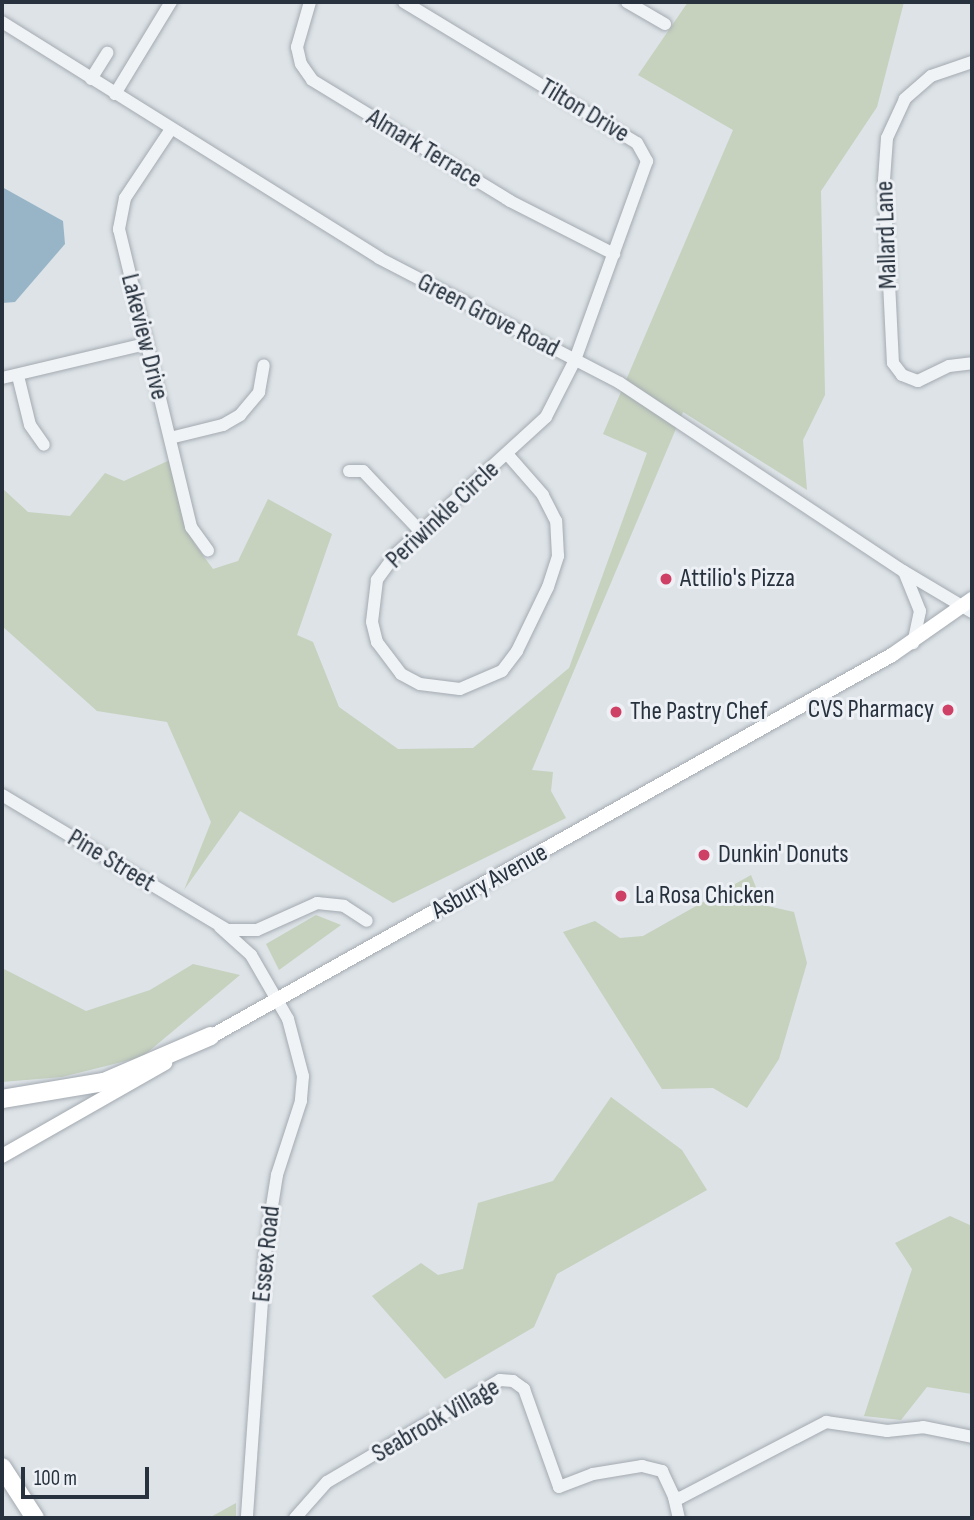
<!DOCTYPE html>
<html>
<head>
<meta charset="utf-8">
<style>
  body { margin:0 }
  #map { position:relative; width:974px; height:1520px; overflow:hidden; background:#dde3e7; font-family:"Sofia Sans Condensed",sans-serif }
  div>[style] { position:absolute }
  .green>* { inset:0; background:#c6d1be }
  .water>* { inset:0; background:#98b5c8 }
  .roads { filter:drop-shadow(0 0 2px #a3aab1) drop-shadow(0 0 2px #a3aab1) }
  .minor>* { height:12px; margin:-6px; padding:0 6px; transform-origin:6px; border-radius:6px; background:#f0f3f6 }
  .major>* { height:14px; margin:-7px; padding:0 7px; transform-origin:7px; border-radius:7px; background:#fff }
  .highway>* { height:18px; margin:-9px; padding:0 9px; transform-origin:9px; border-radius:9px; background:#fff }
  .dots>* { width:19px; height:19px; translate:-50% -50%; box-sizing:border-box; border:4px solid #edf1f5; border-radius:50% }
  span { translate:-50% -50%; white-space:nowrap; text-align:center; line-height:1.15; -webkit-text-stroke:6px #edf1f5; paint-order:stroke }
  .street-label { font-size:26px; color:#27323e }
  .poi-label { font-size:26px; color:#27323e }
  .left { translate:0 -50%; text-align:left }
  .right { translate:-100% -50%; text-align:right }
  .frame { position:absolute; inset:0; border:4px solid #27323e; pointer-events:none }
  .scale { position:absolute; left:21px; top:1467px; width:128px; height:32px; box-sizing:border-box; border:4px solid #27323e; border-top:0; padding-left:9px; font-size:21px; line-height:24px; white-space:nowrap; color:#27323e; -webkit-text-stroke:5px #edf1f5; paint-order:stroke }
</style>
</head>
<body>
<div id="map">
  <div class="green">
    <i style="clip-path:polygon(688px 2px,904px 2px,877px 107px,821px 191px,825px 395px,803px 440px,807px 490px,683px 412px,532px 770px,553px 772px,551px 791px,566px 818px,393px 903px,240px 811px,184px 890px,211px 822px,167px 722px,97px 711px,2px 626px,2px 488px,28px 512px,70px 516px,105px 473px,124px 481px,172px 459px,194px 543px,213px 569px,238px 561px,268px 499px,332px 534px,297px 635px,313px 642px,339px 707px,398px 749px,473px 748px,569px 668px,647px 453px,603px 434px,733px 130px,638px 75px)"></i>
    <i style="clip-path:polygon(751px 875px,763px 905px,794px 912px,807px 963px,779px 1059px,747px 1108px,713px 1088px,662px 1089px,563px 932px,595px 921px,620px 938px,643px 936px)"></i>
    <i style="clip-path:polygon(316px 915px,341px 925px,279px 970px,266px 944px)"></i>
    <i style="clip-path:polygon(193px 964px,240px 975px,142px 1057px,62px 1077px,2px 1082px,2px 968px,86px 1011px,150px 990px)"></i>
    <i style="clip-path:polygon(611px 1097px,682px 1150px,707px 1190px,557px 1274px,534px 1327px,445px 1379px,372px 1296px,421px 1263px,438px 1275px,463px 1269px,478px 1203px,553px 1181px)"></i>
    <i style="clip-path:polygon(950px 1216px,972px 1226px,972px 1394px,927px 1387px,901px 1420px,864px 1416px,912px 1269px,895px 1243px)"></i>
    <i style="clip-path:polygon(236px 1503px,236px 1518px,209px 1518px)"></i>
  </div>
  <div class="water">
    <i style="clip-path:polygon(2px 187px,63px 221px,65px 244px,15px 302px,2px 303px)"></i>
  </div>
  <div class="roads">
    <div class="minor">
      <i style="left:310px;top:2px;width:47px;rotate:106.1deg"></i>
      <i style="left:297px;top:47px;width:17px;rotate:77deg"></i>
      <i style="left:301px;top:64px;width:19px;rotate:55deg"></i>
      <i style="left:312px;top:80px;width:232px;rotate:31.4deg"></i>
      <i style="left:510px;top:201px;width:117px;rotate:27deg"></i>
      <i style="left:404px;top:2px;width:272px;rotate:31.2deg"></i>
      <i style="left:637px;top:143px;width:21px;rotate:61deg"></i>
      <i style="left:647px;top:161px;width:212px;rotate:109.9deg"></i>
      <i style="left:575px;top:360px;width:64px;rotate:117deg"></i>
      <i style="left:546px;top:417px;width:205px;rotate:137.6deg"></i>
      <i style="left:395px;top:555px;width:31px;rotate:126deg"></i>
      <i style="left:377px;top:580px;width:42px;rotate:96.8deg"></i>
      <i style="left:372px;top:622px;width:21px;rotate:76deg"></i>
      <i style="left:377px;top:642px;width:40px;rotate:53deg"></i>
      <i style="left:401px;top:674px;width:21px;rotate:28deg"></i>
      <i style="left:420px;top:684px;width:40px;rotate:7.1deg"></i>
      <i style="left:460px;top:689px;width:46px;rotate:-23.2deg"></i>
      <i style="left:502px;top:671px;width:25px;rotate:-53deg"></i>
      <i style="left:517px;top:651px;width:71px;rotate:-64.2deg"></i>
      <i style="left:548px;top:587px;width:33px;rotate:-72deg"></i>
      <i style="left:558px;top:556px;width:35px;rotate:-93deg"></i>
      <i style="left:556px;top:521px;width:29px;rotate:-117deg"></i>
      <i style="left:543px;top:495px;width:53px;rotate:-131.2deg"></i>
      <i style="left:627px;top:2px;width:44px;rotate:30.1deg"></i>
      <i style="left:2px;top:22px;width:445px;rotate:32deg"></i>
      <i style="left:379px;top:258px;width:271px;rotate:27.4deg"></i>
      <i style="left:620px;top:383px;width:340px;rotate:33.6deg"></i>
      <i style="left:903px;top:571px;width:80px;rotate:30.7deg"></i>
      <i style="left:972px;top:62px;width:43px;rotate:161.1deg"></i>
      <i style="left:931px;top:76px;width:35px;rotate:139deg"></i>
      <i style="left:905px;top:99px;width:43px;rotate:114.8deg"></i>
      <i style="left:887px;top:138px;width:42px;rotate:94.1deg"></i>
      <i style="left:884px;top:180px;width:183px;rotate:87.2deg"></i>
      <i style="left:893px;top:363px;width:15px;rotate:53deg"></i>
      <i style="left:902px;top:375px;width:17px;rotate:21deg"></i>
      <i style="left:918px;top:381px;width:34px;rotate:-26deg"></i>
      <i style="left:949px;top:366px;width:23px;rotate:-7deg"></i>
      <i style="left:91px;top:79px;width:31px;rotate:-58deg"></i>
      <i style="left:115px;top:94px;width:108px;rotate:-58.7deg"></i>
      <i style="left:171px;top:129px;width:83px;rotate:123.7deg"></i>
      <i style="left:125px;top:198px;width:32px;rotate:101deg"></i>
      <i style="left:119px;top:229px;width:307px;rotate:76.4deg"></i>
      <i style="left:191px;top:527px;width:29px;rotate:54deg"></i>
      <i style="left:18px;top:376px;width:50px;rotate:76.2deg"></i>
      <i style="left:30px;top:425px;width:24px;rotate:55deg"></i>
      <i style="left:2px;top:378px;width:148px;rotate:-13.3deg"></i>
      <i style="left:170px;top:438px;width:55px;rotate:-13.8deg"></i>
      <i style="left:223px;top:425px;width:20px;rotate:-30deg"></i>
      <i style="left:240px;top:415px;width:30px;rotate:-50deg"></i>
      <i style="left:259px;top:392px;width:27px;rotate:-80deg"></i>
      <i style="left:349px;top:471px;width:14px"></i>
      <i style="left:363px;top:471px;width:84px;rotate:46.4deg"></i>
      <i style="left:905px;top:574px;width:40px;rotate:68deg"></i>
      <i style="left:920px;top:611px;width:33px;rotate:102deg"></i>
      <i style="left:2px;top:795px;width:263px;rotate:30.9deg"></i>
      <i style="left:228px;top:930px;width:29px"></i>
      <i style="left:257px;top:930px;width:66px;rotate:-24.2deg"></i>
      <i style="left:317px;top:903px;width:27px;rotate:6deg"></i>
      <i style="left:344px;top:906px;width:27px;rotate:33deg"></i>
      <i style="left:220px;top:927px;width:42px;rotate:42.1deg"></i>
      <i style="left:251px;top:955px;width:74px;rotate:60deg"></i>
      <i style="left:288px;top:1019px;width:59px;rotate:75.3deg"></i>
      <i style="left:303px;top:1076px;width:25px;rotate:95deg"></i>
      <i style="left:301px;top:1101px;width:78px;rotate:108deg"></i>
      <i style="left:277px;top:1175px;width:70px;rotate:99.1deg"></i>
      <i style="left:266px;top:1244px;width:275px;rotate:94deg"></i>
      <i style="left:674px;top:1497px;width:22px;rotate:77deg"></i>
      <i style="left:295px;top:1518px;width:48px;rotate:-48.4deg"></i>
      <i style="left:327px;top:1482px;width:201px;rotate:-30.5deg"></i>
      <i style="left:500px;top:1380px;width:13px;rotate:4deg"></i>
      <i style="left:513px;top:1381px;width:14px;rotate:36deg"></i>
      <i style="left:524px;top:1389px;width:104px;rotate:70.3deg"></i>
      <i style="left:559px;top:1487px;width:36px;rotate:-21deg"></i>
      <i style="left:593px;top:1474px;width:50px;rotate:-9.3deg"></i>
      <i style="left:642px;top:1466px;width:21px;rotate:14deg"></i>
      <i style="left:662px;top:1471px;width:29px;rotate:65deg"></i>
      <i style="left:674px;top:1497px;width:6px;rotate:9deg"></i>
      <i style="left:680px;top:1498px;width:165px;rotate:-27.5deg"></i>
      <i style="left:826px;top:1422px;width:62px;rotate:8.4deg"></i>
      <i style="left:887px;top:1431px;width:36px;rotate:-6deg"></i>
      <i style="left:923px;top:1427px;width:50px;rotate:11.5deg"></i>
    </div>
    <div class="major">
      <i style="left:203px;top:1041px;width:790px;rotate:-29.26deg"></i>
      <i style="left:892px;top:655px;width:98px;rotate:-35deg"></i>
      <i style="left:2px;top:1156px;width:188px;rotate:-29.7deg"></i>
    </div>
    <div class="highway">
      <i style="left:2px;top:1099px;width:103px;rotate:-9.5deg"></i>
      <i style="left:104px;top:1082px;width:116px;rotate:-23.3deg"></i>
      <i style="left:2px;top:1467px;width:61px;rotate:57.1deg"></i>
    </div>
  </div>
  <div class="dots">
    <i style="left:666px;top:579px;background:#cf4066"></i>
    <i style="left:948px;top:710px;background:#cf4066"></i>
    <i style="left:616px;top:712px;background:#cf4066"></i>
    <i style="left:704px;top:855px;background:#cf4066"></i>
    <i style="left:621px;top:896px;background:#cf4066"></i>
  </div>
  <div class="street-label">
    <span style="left:584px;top:111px;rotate:31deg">Tilton Drive</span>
    <span style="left:424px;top:149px;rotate:31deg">Almark Terrace</span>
    <span style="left:887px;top:235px;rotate:-92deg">Mallard Lane</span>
    <span style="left:488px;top:316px;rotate:27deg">Green Grove Road</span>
    <span style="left:144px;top:337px;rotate:76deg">Lakeview Drive</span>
    <span style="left:443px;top:515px;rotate:-43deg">Periwinkle Circle</span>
    <span style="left:111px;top:861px;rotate:31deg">Pine Street</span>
    <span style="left:490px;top:882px;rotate:-29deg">Asbury Avenue</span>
    <span style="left:267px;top:1254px;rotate:-84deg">Essex Road</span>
    <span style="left:436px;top:1421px;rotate:-30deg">Seabrook Village</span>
  </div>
  <div class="poi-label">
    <span class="left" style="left:680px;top:579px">Attilio's Pizza</span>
    <span class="right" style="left:934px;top:710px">CVS Pharmacy</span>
    <span class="left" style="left:630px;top:712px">The Pastry Chef</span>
    <span class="left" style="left:718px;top:855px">Dunkin' Donuts</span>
    <span class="left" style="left:635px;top:896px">La Rosa Chicken</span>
  </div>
  <div class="frame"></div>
  <div class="scale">100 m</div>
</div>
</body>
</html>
